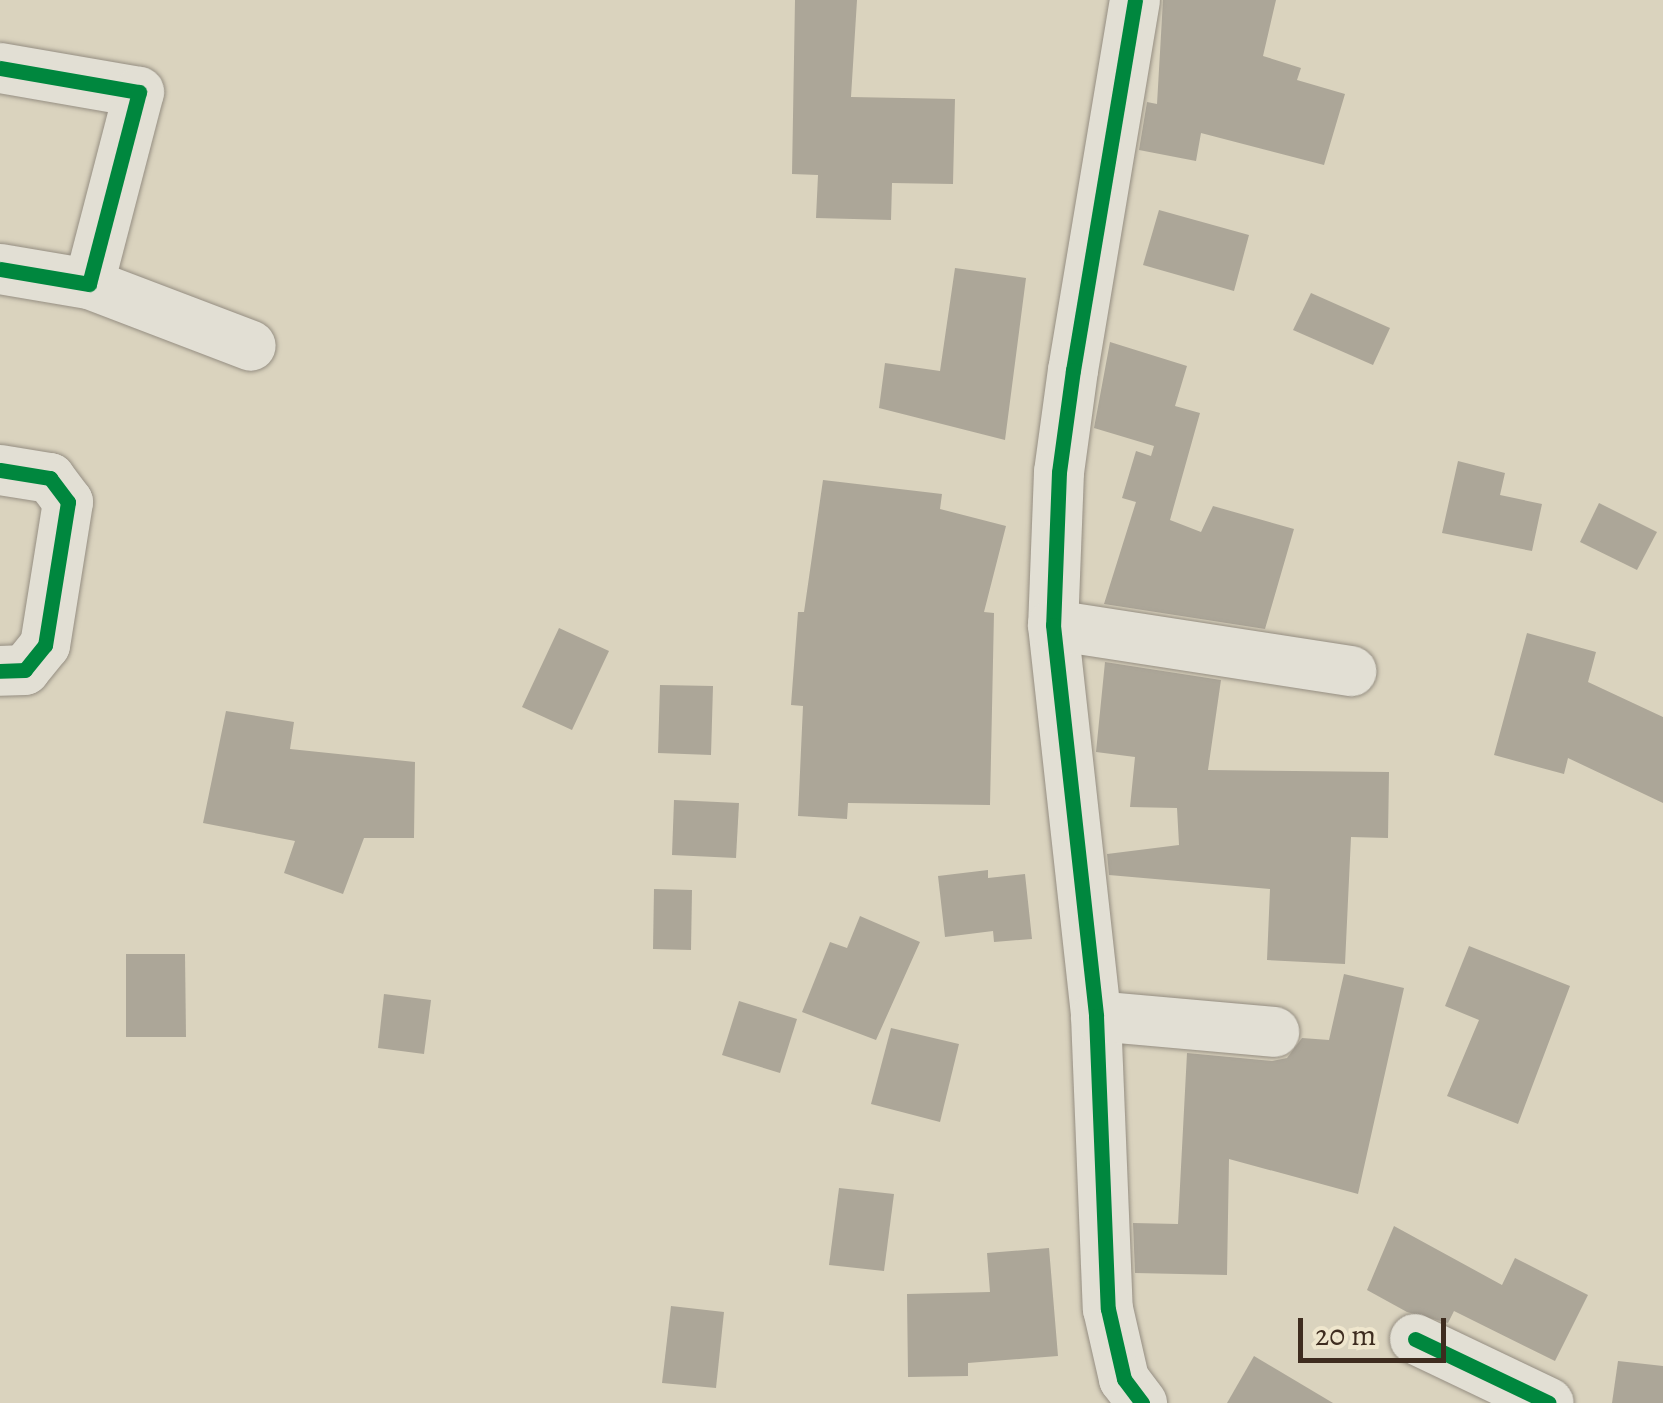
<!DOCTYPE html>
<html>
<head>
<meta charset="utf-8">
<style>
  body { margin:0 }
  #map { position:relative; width:1663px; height:1403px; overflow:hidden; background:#dad3be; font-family:Alegreya,serif }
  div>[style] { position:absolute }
  .building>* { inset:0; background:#aca698 }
  .roads { filter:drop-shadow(0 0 2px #958e82) drop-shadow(0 0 2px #958e82) }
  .minor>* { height:50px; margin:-25px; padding:0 25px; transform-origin:25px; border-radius:25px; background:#e2dfd4 }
  .cycleway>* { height:15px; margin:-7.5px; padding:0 7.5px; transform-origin:7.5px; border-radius:7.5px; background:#00873e }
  span { translate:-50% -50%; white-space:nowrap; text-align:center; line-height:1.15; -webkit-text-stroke:8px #efe6cd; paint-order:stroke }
  .scale { position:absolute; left:1298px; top:1318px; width:148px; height:45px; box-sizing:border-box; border:5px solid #3e2c1f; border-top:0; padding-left:12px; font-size:30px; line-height:35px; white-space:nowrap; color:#3e2c1f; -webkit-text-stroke:8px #efe6cd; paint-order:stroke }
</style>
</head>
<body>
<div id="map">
  <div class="building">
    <i style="clip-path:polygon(795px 0,857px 0,851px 97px,955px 99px,953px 184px,892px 183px,891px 220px,816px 218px,818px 175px,792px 174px)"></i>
    <i style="clip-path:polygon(1163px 0,1276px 0,1263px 56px,1301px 68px,1297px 80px,1345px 94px,1324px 165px,1201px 133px,1196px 161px,1139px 150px,1147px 102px,1157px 104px)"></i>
    <i style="clip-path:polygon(1159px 210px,1249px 235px,1234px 291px,1143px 265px)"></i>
    <i style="clip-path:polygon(955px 268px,1026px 278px,1005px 440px,879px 408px,885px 363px,940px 371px)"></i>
    <i style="clip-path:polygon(1311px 293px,1390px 328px,1373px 365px,1293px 330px)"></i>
    <i style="clip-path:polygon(1110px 342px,1187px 366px,1175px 406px,1200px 413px,1170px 520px,1201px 532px,1213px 506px,1294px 529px,1265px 629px,1104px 604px,1136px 502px,1122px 498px,1136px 451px,1151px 456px,1154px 446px,1094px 428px)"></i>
    <i style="clip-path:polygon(1458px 461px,1505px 473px,1500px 495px,1542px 504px,1532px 551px,1442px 533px)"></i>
    <i style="clip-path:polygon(823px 480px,942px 494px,940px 509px,1006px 526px,984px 612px,994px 613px,990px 805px,848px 803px,847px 819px,798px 816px,803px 706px,791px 705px,798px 612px,804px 612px)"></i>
    <i style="clip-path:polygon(1599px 503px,1657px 532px,1637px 570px,1580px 542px)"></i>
    <i style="clip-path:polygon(559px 628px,609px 651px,572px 730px,522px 707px)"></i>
    <i style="clip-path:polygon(1527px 633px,1596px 652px,1588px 682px,1663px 717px,1663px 803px,1568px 758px,1564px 774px,1494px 755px)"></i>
    <i style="clip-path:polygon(1105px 662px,1221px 680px,1208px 770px,1389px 772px,1388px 838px,1351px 837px,1345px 964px,1267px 960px,1270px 889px,1109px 875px,1107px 854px,1179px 845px,1177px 808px,1130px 807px,1135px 757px,1096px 752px)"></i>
    <i style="clip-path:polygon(660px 685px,713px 686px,711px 755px,658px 753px)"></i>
    <i style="clip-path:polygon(226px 711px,294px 722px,290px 749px,415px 762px,414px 838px,364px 838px,343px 894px,284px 873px,295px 841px,203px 823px)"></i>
    <i style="clip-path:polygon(674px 800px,739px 803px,736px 858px,672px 855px)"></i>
    <i style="clip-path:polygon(988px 870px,988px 878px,1025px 874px,1032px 939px,994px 942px,993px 931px,945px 937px,938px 876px)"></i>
    <i style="clip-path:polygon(654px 889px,692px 890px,691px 950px,653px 949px)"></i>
    <i style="clip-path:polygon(860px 916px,920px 942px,876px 1040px,802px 1012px,830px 942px,847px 948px)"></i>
    <i style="clip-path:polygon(1469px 946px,1570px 986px,1518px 1124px,1447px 1096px,1479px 1020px,1445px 1006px)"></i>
    <i style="clip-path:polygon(126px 954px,185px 954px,186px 1037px,126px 1037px)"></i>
    <i style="clip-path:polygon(1344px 974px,1404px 988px,1358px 1194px,1229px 1159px,1227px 1275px,1135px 1273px,1133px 1223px,1178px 1224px,1187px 1053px,1272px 1061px,1287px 1058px,1302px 1038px,1329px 1040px)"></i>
    <i style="clip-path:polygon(384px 994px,431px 1000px,424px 1054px,378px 1048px)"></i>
    <i style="clip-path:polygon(739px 1001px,797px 1019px,780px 1073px,722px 1055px)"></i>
    <i style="clip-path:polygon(891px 1028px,959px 1044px,940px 1122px,871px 1104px)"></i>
    <i style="clip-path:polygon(839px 1188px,894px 1194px,884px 1271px,829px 1265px)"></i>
    <i style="clip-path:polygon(1394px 1226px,1502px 1285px,1515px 1258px,1588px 1295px,1555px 1361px,1454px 1311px,1448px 1323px,1407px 1312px,1367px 1290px)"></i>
    <i style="clip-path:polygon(1049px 1248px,1058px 1356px,968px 1363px,968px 1376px,908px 1377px,907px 1294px,990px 1292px,987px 1253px)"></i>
    <i style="clip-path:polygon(671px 1306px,724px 1312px,716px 1388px,662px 1383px)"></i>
    <i style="clip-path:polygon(1254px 1356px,1333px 1403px,1227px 1403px)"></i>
    <i style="clip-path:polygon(1618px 1361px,1663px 1366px,1663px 1403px,1612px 1403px)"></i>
  </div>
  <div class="roads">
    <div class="minor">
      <i style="left:1135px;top:0;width:375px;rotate:99.5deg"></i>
      <i style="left:1073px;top:370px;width:103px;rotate:97.8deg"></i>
      <i style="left:1059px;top:472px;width:153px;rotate:92.2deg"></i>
      <i style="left:1053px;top:625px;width:393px;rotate:83.7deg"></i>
      <i style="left:1096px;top:1016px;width:293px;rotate:87.7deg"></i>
      <i style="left:1108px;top:1309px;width:72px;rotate:77.1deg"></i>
      <i style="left:1124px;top:1379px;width:30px;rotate:53deg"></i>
      <i style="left:0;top:68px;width:141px;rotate:9.8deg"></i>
      <i style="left:139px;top:92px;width:198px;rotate:104.6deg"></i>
      <i style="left:0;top:269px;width:90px;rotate:9.6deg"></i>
      <i style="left:89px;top:284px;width:173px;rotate:20.9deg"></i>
      <i style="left:0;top:470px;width:51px;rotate:9.1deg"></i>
      <i style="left:50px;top:478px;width:30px;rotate:53deg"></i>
      <i style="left:68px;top:502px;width:145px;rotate:99.1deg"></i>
      <i style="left:45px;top:645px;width:32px;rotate:129deg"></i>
      <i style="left:25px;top:670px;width:25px;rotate:178deg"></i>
      <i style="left:1053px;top:625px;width:302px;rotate:8.8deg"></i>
      <i style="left:1096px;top:1016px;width:179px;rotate:5.1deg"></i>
      <i style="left:1415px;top:1339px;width:148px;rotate:25.5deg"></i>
    </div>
  </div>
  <div class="cycleway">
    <i style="left:1135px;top:0;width:375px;rotate:99.5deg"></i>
    <i style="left:1073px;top:370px;width:103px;rotate:97.8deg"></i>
    <i style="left:1059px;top:472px;width:153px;rotate:92.2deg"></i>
    <i style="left:1053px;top:625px;width:393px;rotate:83.7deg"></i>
    <i style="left:1096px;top:1016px;width:293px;rotate:87.7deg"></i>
    <i style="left:1108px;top:1309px;width:72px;rotate:77.1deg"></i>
    <i style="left:1124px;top:1379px;width:30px;rotate:53deg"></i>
    <i style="left:0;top:68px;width:141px;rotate:9.8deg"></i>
    <i style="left:139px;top:92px;width:198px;rotate:104.6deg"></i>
    <i style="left:89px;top:284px;width:90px;rotate:-170.4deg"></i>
    <i style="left:0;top:470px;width:51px;rotate:9.1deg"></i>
    <i style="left:50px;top:478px;width:30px;rotate:53deg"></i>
    <i style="left:68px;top:502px;width:145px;rotate:99.1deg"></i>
    <i style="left:45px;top:645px;width:32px;rotate:129deg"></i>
    <i style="left:25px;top:670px;width:25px;rotate:178deg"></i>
    <i style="left:1415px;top:1339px;width:148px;rotate:25.5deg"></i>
  </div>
  <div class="scale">20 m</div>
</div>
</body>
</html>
